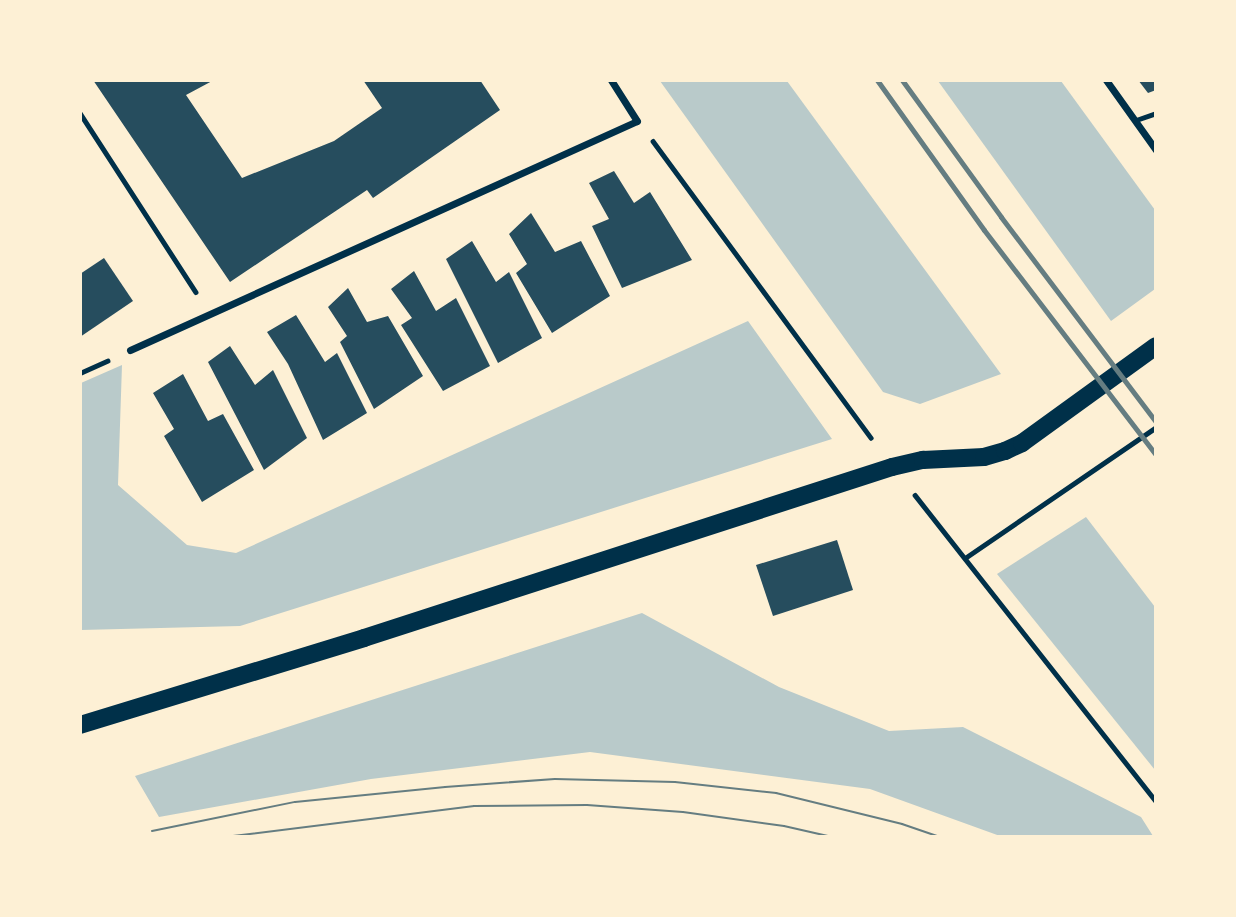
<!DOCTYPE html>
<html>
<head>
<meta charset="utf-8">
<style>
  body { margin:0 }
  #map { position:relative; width:1236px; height:917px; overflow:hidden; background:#fdf0d5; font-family:"Asap Condensed",sans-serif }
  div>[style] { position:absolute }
  .green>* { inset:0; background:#b9caca }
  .building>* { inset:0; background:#264d5e }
  .path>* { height:4.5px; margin:-2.25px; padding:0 2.25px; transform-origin:2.25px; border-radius:2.25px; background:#003049 }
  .service>* { height:5px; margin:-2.5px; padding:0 2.5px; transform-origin:2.5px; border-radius:2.5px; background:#003049 }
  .minor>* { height:7px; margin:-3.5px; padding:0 3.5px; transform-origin:3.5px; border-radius:3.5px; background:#003049 }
  .primary>* { height:18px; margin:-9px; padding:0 9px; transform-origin:9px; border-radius:9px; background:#003049 }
  .tram>* { height:2px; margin:-1px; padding:0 1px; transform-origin:1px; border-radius:1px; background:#657d81 }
  .rail>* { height:5px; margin:-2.5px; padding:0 2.5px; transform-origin:2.5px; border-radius:2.5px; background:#657d81 }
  span { translate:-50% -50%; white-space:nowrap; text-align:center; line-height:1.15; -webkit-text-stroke:6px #fdf0d5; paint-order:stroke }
  .frame { position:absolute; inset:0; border:82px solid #fdf0d5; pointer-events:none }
</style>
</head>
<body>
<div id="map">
  <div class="green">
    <i style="clip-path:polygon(660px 81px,787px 81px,1001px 374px,920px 404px,883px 392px)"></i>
    <i style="clip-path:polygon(938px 81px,1061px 81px,1155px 210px,1155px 289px,1111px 321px)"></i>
    <i style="clip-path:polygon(748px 321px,832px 439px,240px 626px,81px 630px,81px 383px,122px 365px,118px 485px,187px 545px,236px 553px)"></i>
    <i style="clip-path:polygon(1086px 517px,1155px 607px,1155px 770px,997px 574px)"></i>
    <i style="clip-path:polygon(642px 613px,779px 687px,889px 731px,963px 727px,1141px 817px,1153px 836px,1000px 836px,870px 789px,590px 752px,371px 779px,159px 817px,135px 776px)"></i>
  </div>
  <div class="building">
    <i style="clip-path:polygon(93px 80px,214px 80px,186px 95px,242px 178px,334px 141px,382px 108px,363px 80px,480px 80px,500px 110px,373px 198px,367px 190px,230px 282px)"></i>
    <i style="clip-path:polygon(1138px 80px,1156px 80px,1156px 90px,1148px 93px)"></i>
    <i style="clip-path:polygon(614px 171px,634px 203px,650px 192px,692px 260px,622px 288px,592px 226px,609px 219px,589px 183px)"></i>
    <i style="clip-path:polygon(531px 213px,555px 252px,581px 241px,610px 296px,552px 333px,516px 273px,527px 264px,509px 234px)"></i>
    <i style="clip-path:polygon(472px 241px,496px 282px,509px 272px,542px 338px,498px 363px,446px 259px)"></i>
    <i style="clip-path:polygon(104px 258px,133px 301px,80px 337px,80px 274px)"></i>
    <i style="clip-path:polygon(414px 271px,436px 311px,456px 298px,490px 366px,443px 391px,401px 325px,412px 318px,391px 289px)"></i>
    <i style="clip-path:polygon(348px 288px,367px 322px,388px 316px,423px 376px,374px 409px,340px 342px,347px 336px,328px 307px)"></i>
    <i style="clip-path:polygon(296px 315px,325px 362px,337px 353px,367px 413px,323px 440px,288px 364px,267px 332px)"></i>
    <i style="clip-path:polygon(230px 346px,255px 385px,273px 370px,307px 438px,264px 470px,208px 362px)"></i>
    <i style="clip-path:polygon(183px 374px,208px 421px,223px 414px,254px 470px,202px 502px,164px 436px,174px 429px,153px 393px)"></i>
    <i style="clip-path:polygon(837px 540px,853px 590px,773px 616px,756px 565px)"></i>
  </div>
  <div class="path">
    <i style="left:80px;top:113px;width:213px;rotate:57.1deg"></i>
    <i style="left:653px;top:141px;width:368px;rotate:53.7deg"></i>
    <i style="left:80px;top:373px;width:30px;rotate:-24deg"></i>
    <i style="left:915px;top:495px;width:390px;rotate:51.8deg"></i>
    <i style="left:965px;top:558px;width:232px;rotate:-34.4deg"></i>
  </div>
  <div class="service">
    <i style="left:1136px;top:120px;width:21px;rotate:-19deg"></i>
  </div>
  <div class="minor">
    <i style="left:1106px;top:80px;width:86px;rotate:54.5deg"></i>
    <i style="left:130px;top:350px;width:556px;rotate:-24.31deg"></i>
    <i style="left:637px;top:121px;width:49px;rotate:-122.4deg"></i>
  </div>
  <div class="primary">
    <i style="left:80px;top:725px;width:297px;rotate:-17deg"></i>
    <i style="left:364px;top:638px;width:555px;rotate:-17.95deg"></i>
    <i style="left:892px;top:467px;width:32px;rotate:-13deg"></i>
    <i style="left:923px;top:460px;width:61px;rotate:-2.8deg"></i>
    <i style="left:984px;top:457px;width:22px;rotate:-16deg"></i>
    <i style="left:1005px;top:451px;width:19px;rotate:-25deg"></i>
    <i style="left:1022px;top:443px;width:165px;rotate:-35.9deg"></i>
  </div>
  <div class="tram">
    <i style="left:152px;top:831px;width:146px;rotate:-11.5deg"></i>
    <i style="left:295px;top:802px;width:151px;rotate:-5.7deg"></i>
    <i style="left:445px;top:787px;width:110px;rotate:-4.2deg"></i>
    <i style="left:555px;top:779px;width:120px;rotate:1.4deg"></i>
    <i style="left:675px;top:782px;width:102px;rotate:6.2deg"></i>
    <i style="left:776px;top:793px;width:130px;rotate:13.8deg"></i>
    <i style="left:902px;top:824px;width:37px;rotate:19deg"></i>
    <i style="left:233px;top:836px;width:243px;rotate:-7.1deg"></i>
    <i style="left:474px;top:806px;width:113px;rotate:-0.5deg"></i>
    <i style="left:587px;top:805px;width:96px;rotate:4.2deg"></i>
    <i style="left:683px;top:812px;width:102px;rotate:7.9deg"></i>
    <i style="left:784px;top:826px;width:45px;rotate:12.8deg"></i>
  </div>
  <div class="rail">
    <i style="left:877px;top:80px;width:184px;rotate:54.5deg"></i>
    <i style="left:984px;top:230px;width:283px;rotate:52.6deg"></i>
    <i style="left:902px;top:80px;width:169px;rotate:54.1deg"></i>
    <i style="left:1001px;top:217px;width:257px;rotate:52.9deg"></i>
  </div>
  <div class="frame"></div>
</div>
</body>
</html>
